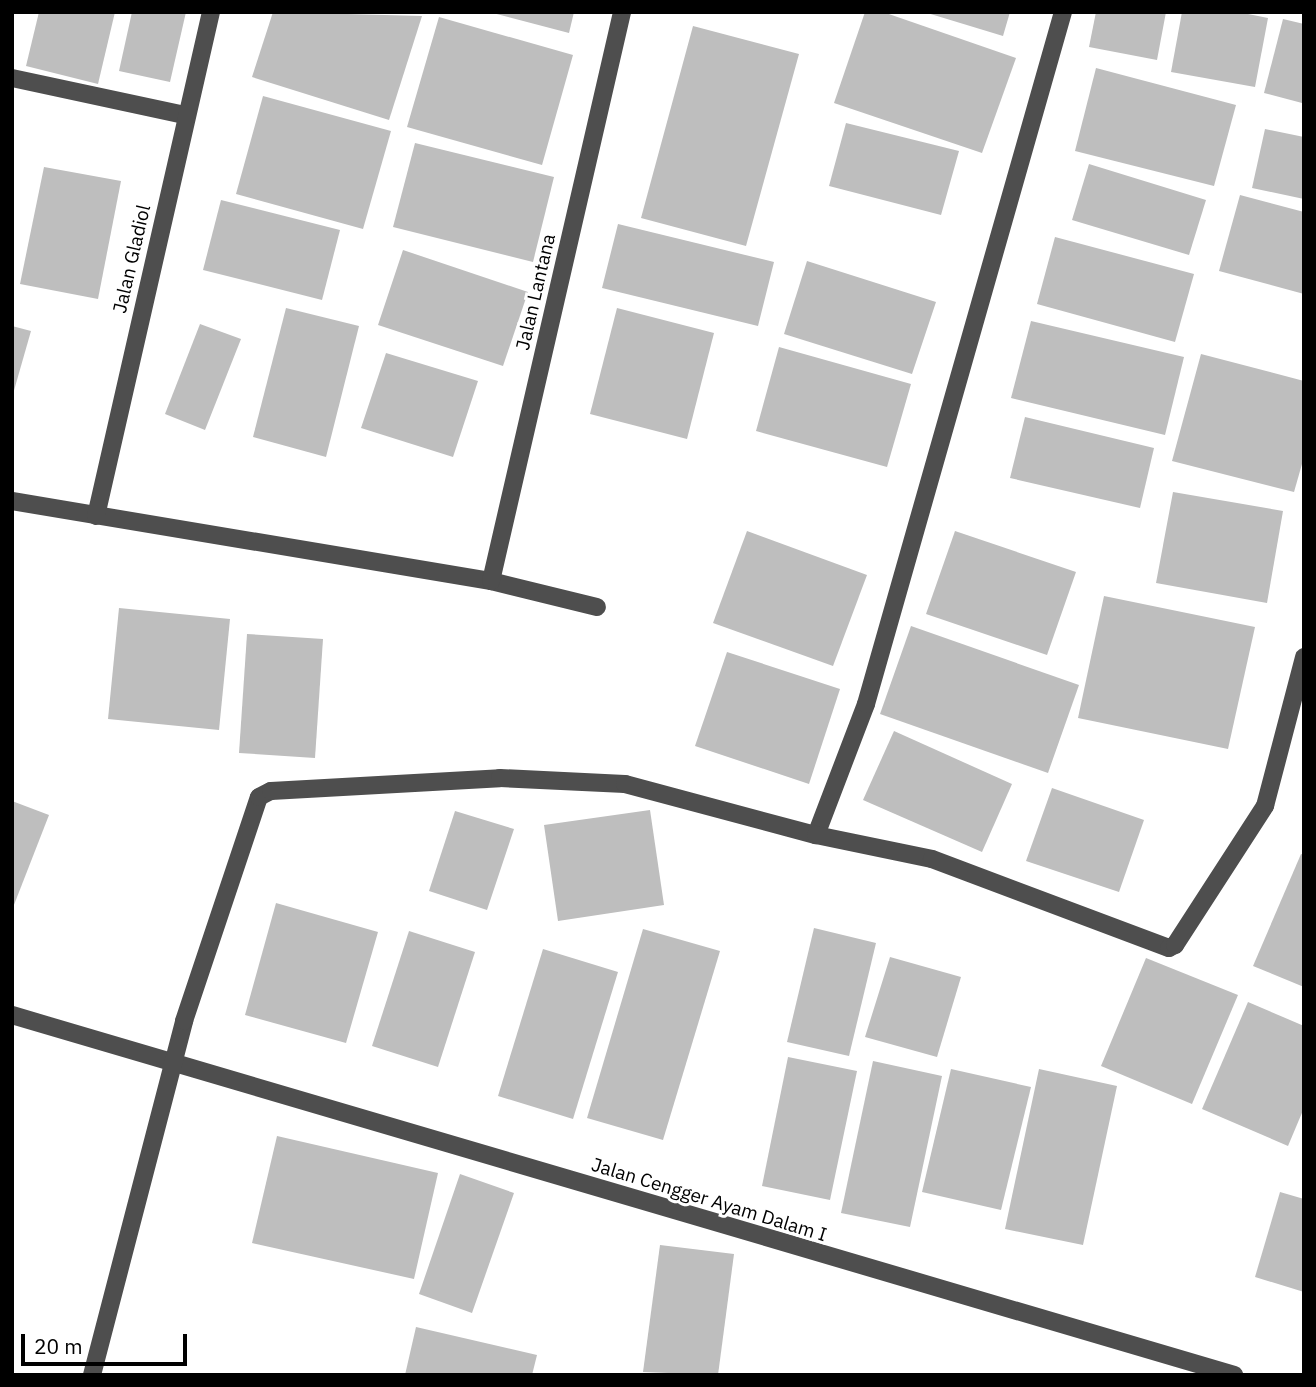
<!DOCTYPE html>
<html>
<head>
<meta charset="utf-8">
<style>
  body { margin:0 }
  #map { position:relative; width:1316px; height:1387px; overflow:hidden; background:#fff; font-family:"IBM Plex Sans",sans-serif }
  div>[style] { position:absolute }
  .building>* { inset:0; background:#bebebe }
  .minor>* { height:18px; margin:-9px; padding:0 9px; transform-origin:9px; border-radius:9px; background:#4e4e4e }
  span { translate:-50% -50%; white-space:nowrap; text-align:center; line-height:1.15; -webkit-text-stroke:6px #fff; paint-order:stroke }
  .street-label { font-size:19px; color:#000 }
  .frame { position:absolute; inset:0; border:14px solid #000; pointer-events:none }
  .scale { position:absolute; left:21px; top:1334px; width:166px; height:32px; box-sizing:border-box; border:4px solid #000; border-top:0; padding-left:9px; font-size:21px; line-height:24px; white-space:nowrap; color:#000; -webkit-text-stroke:5px #fff; paint-order:stroke }
</style>
</head>
<body>
<div id="map">
  <div class="building">
    <i style="clip-path:polygon(39px 12px,115px 12px,98px 84px,26px 66px)"></i>
    <i style="clip-path:polygon(132px 12px,186px 12px,170px 82px,119px 71px)"></i>
    <i style="clip-path:polygon(273px 12px,422px 16px,389px 120px,252px 77px)"></i>
    <i style="clip-path:polygon(489px 12px,574px 12px,569px 33px)"></i>
    <i style="clip-path:polygon(865px 12px,883px 12px,1016px 58px,982px 153px,834px 103px)"></i>
    <i style="clip-path:polygon(924px 12px,1010px 12px,1003px 36px)"></i>
    <i style="clip-path:polygon(1096px 12px,1166px 12px,1157px 60px,1089px 47px)"></i>
    <i style="clip-path:polygon(1182px 12px,1238px 12px,1268px 18px,1255px 87px,1171px 72px)"></i>
    <i style="clip-path:polygon(439px 17px,573px 55px,542px 165px,407px 127px)"></i>
    <i style="clip-path:polygon(1283px 19px,1304px 24px,1302px 103px,1264px 93px)"></i>
    <i style="clip-path:polygon(693px 26px,799px 54px,746px 246px,641px 218px)"></i>
    <i style="clip-path:polygon(1096px 68px,1236px 105px,1214px 186px,1075px 151px)"></i>
    <i style="clip-path:polygon(263px 96px,391px 131px,363px 229px,236px 194px)"></i>
    <i style="clip-path:polygon(846px 123px,959px 151px,941px 215px,829px 186px)"></i>
    <i style="clip-path:polygon(1265px 129px,1304px 137px,1304px 199px,1252px 188px)"></i>
    <i style="clip-path:polygon(415px 143px,554px 177px,533px 262px,393px 227px)"></i>
    <i style="clip-path:polygon(1089px 164px,1206px 200px,1189px 255px,1072px 220px)"></i>
    <i style="clip-path:polygon(44px 167px,121px 181px,98px 299px,20px 284px)"></i>
    <i style="clip-path:polygon(1240px 195px,1304px 212px,1304px 294px,1219px 271px)"></i>
    <i style="clip-path:polygon(221px 200px,340px 230px,322px 300px,203px 270px)"></i>
    <i style="clip-path:polygon(618px 224px,774px 262px,758px 326px,602px 288px)"></i>
    <i style="clip-path:polygon(1055px 237px,1194px 274px,1175px 342px,1037px 304px)"></i>
    <i style="clip-path:polygon(403px 250px,528px 292px,503px 366px,378px 325px)"></i>
    <i style="clip-path:polygon(807px 261px,936px 302px,912px 374px,784px 334px)"></i>
    <i style="clip-path:polygon(286px 308px,359px 326px,326px 457px,253px 437px)"></i>
    <i style="clip-path:polygon(617px 308px,714px 333px,687px 439px,590px 414px)"></i>
    <i style="clip-path:polygon(1031px 321px,1184px 357px,1165px 435px,1011px 398px)"></i>
    <i style="clip-path:polygon(200px 324px,241px 339px,205px 430px,165px 414px)"></i>
    <i style="clip-path:polygon(12px 326px,31px 331px,13px 394px,12px 394px)"></i>
    <i style="clip-path:polygon(779px 347px,911px 384px,887px 467px,756px 431px)"></i>
    <i style="clip-path:polygon(386px 353px,478px 381px,453px 457px,361px 428px)"></i>
    <i style="clip-path:polygon(1201px 354px,1304px 381px,1304px 457px,1294px 492px,1172px 461px)"></i>
    <i style="clip-path:polygon(1025px 417px,1154px 448px,1140px 508px,1010px 478px)"></i>
    <i style="clip-path:polygon(1173px 492px,1283px 511px,1267px 603px,1156px 583px)"></i>
    <i style="clip-path:polygon(747px 531px,867px 575px,833px 666px,713px 623px)"></i>
    <i style="clip-path:polygon(955px 531px,1076px 572px,1047px 655px,926px 614px)"></i>
    <i style="clip-path:polygon(1104px 596px,1255px 627px,1228px 749px,1078px 718px)"></i>
    <i style="clip-path:polygon(119px 608px,230px 619px,219px 730px,108px 719px)"></i>
    <i style="clip-path:polygon(911px 626px,1079px 685px,1048px 773px,880px 714px)"></i>
    <i style="clip-path:polygon(247px 634px,323px 639px,315px 758px,239px 753px)"></i>
    <i style="clip-path:polygon(727px 652px,840px 689px,809px 784px,695px 746px)"></i>
    <i style="clip-path:polygon(894px 731px,1012px 784px,982px 852px,863px 800px)"></i>
    <i style="clip-path:polygon(1052px 788px,1144px 820px,1119px 892px,1026px 861px)"></i>
    <i style="clip-path:polygon(12px 801px,49px 815px,12px 910px)"></i>
    <i style="clip-path:polygon(650px 810px,664px 905px,558px 921px,544px 825px)"></i>
    <i style="clip-path:polygon(455px 811px,514px 829px,487px 910px,429px 891px)"></i>
    <i style="clip-path:polygon(1301px 854px,1304px 855px,1304px 987px,1253px 966px)"></i>
    <i style="clip-path:polygon(276px 903px,378px 932px,346px 1043px,245px 1015px)"></i>
    <i style="clip-path:polygon(814px 928px,876px 943px,849px 1056px,787px 1042px)"></i>
    <i style="clip-path:polygon(643px 929px,720px 951px,663px 1140px,587px 1118px)"></i>
    <i style="clip-path:polygon(409px 931px,475px 952px,438px 1067px,372px 1046px)"></i>
    <i style="clip-path:polygon(543px 949px,618px 972px,573px 1119px,498px 1096px)"></i>
    <i style="clip-path:polygon(890px 957px,961px 977px,937px 1057px,865px 1037px)"></i>
    <i style="clip-path:polygon(1146px 958px,1238px 995px,1192px 1104px,1101px 1066px)"></i>
    <i style="clip-path:polygon(1248px 1002px,1304px 1026px,1304px 1108px,1288px 1146px,1202px 1109px)"></i>
    <i style="clip-path:polygon(788px 1057px,857px 1071px,830px 1200px,762px 1186px)"></i>
    <i style="clip-path:polygon(873px 1061px,942px 1076px,910px 1227px,841px 1213px)"></i>
    <i style="clip-path:polygon(951px 1069px,1031px 1087px,1001px 1210px,922px 1192px)"></i>
    <i style="clip-path:polygon(1039px 1069px,1117px 1086px,1083px 1245px,1005px 1229px)"></i>
    <i style="clip-path:polygon(277px 1136px,438px 1173px,414px 1279px,252px 1243px)"></i>
    <i style="clip-path:polygon(460px 1174px,514px 1193px,472px 1313px,419px 1294px)"></i>
    <i style="clip-path:polygon(1280px 1192px,1304px 1199px,1304px 1292px,1255px 1277px)"></i>
    <i style="clip-path:polygon(660px 1245px,734px 1254px,718px 1375px,643px 1372px)"></i>
    <i style="clip-path:polygon(416px 1327px,537px 1355px,532px 1375px,405px 1375px)"></i>
  </div>
  <div class="minor">
    <i style="left:12px;top:78px;width:177px;rotate:12.1deg"></i>
    <i style="left:12px;top:501px;width:486px;rotate:9.5deg"></i>
    <i style="left:491px;top:581px;width:109px;rotate:13.8deg"></i>
    <i style="left:96px;top:516px;width:517px;rotate:-77.15deg"></i>
    <i style="left:491px;top:581px;width:584px;rotate:-77.03deg"></i>
    <i style="left:816px;top:835px;width:140px;rotate:-69.1deg"></i>
    <i style="left:866px;top:704px;width:719px;rotate:-74.11deg"></i>
    <i style="left:12px;top:1015px;width:1274px;rotate:16.41deg"></i>
    <i style="left:92px;top:1375px;width:366px;rotate:-75.4deg"></i>
    <i style="left:184px;top:1021px;width:236px;rotate:-71.5deg"></i>
    <i style="left:259px;top:797px;width:13px;rotate:-27deg"></i>
    <i style="left:271px;top:791px;width:229px;rotate:-3.2deg"></i>
    <i style="left:500px;top:778px;width:125px;rotate:2.7deg"></i>
    <i style="left:625px;top:784px;width:198px;rotate:15deg"></i>
    <i style="left:816px;top:835px;width:118px;rotate:11.7deg"></i>
    <i style="left:932px;top:859px;width:253px;rotate:20.6deg"></i>
    <i style="left:1169px;top:948px;width:7px;rotate:-27deg"></i>
    <i style="left:1175px;top:945px;width:166px;rotate:-57.1deg"></i>
    <i style="left:1265px;top:806px;width:154px;rotate:-75.3deg"></i>
  </div>
  <div class="street-label">
    <span style="left:132px;top:259px;rotate:-77deg">Jalan Gladiol</span>
    <span style="left:536px;top:292px;rotate:-77deg">Jalan Lantana</span>
    <span style="left:709px;top:1200px;rotate:17deg">Jalan Cengger Ayam Dalam I</span>
  </div>
  <div class="frame"></div>
  <div class="scale">20 m</div>
</div>
</body>
</html>
